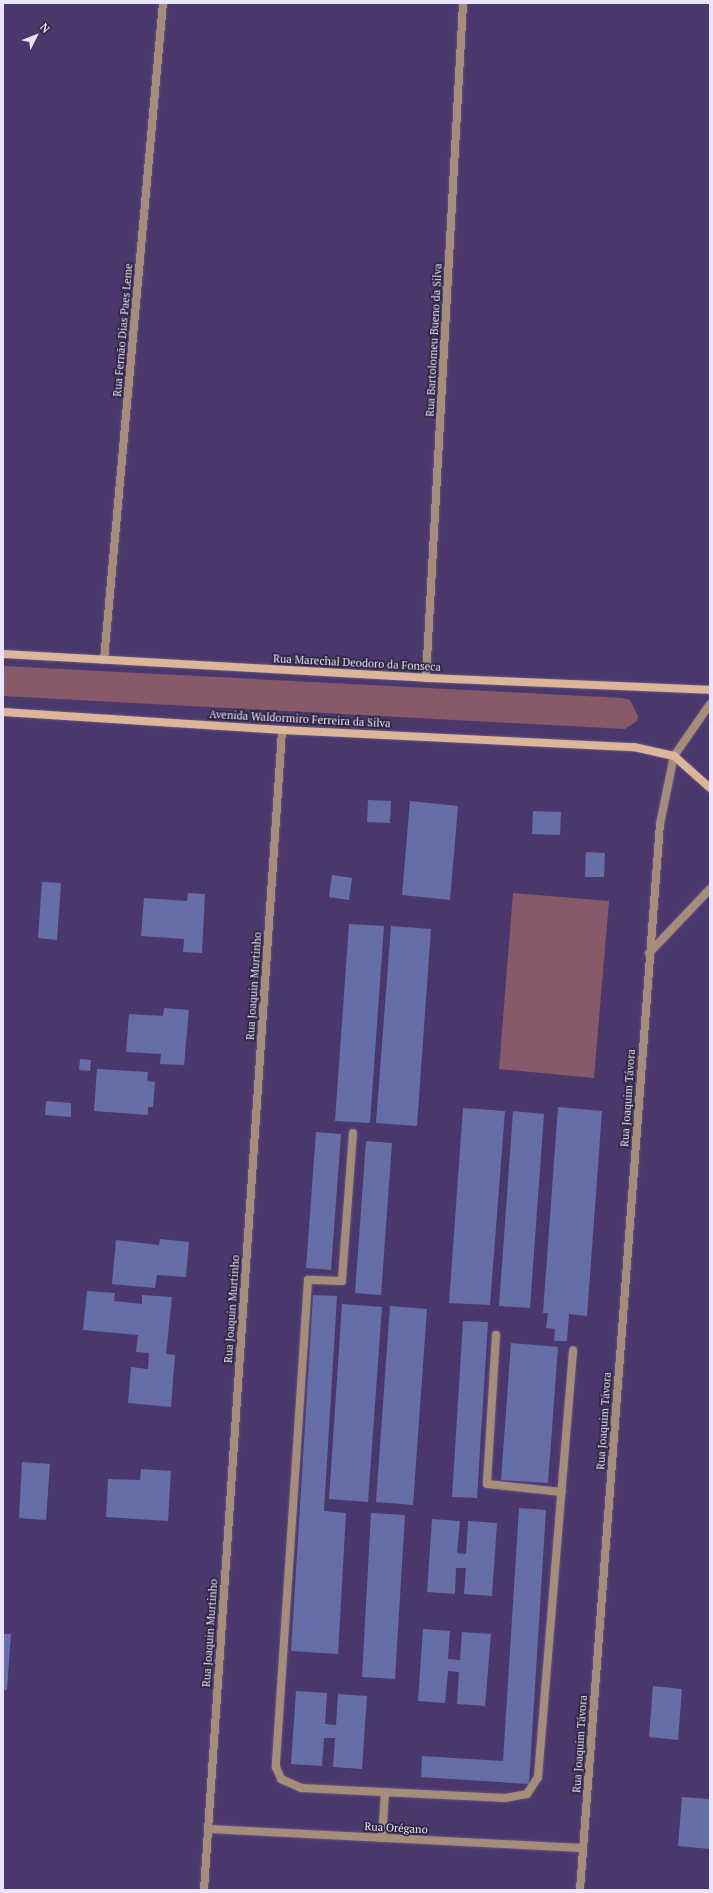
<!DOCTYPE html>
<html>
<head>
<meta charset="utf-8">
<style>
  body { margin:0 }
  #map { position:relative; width:713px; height:1893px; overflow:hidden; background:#4a386d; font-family:"PT Serif",serif }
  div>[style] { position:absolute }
  .green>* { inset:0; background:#875969 }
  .building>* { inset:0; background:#666ea8 }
  .roads { filter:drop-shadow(0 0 1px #645484) drop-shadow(0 0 1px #645484) }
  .street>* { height:8px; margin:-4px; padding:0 4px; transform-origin:4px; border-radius:4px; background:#a68d7a }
  .secondary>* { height:8px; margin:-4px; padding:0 4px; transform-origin:4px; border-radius:4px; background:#ddb598 }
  span { translate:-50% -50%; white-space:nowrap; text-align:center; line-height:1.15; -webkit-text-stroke:3.5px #2d253e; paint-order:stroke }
  .street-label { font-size:11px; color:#ebe4ff }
  .frame { position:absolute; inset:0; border:4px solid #ebe4ff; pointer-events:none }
  .north { position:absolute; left:16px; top:16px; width:40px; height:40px; -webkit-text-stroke:3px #2d253e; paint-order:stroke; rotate:48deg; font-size:11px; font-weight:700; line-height:16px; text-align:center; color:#ebe4ff }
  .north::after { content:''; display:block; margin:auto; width:14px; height:18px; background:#ebe4ff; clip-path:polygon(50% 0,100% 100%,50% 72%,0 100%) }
</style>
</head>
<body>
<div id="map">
  <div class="green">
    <i style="clip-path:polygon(3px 666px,623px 698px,630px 700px,638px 716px,637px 721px,625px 729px,3px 696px)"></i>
    <i style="clip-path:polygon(513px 893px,609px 901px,594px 1078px,499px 1069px)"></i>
  </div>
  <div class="building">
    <i style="clip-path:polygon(368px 800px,391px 801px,390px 823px,367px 822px)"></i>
    <i style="clip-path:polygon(410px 801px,458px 806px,450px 900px,402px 895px)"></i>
    <i style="clip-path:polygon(533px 811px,561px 812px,560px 835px,532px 834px)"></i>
    <i style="clip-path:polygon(586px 852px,605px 853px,604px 877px,585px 877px)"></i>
    <i style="clip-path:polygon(332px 875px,352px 878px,349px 900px,329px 897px)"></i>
    <i style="clip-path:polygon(42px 882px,61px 883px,57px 940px,38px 938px)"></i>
    <i style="clip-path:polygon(188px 893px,205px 894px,202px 953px,183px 952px,184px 939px,141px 936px,144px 898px,187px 901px)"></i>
    <i style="clip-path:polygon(349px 924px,384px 926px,370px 1123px,335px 1121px)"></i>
    <i style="clip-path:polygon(391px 926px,431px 929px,417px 1126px,376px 1123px)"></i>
    <i style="clip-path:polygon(164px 1008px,189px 1010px,184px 1065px,160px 1064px,161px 1054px,126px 1052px,129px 1014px,163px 1016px)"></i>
    <i style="clip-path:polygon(80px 1059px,91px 1060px,90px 1071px,79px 1070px)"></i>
    <i style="clip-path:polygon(97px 1069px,148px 1072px,147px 1081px,155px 1082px,153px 1107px,148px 1107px,148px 1115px,94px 1111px)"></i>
    <i style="clip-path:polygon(46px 1101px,71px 1103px,71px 1117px,45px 1115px)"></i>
    <i style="clip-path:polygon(558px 1107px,602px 1111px,587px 1316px,569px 1314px,567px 1341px,554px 1341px,555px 1329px,546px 1328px,548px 1313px,543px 1313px)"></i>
    <i style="clip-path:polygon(463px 1108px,505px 1111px,490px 1305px,449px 1303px)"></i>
    <i style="clip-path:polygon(513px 1111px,544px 1114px,530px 1308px,499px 1306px)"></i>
    <i style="clip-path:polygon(316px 1132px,341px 1134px,331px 1270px,306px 1268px)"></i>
    <i style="clip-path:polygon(366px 1141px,392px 1143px,381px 1295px,355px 1293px)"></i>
    <i style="clip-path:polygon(160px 1239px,189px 1242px,186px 1277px,157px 1275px,155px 1288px,112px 1284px,116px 1240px,159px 1245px)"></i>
    <i style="clip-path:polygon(87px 1291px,115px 1293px,114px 1301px,142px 1304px,142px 1295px,172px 1297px,166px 1354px,175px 1355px,171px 1407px,128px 1403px,131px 1367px,148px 1369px,149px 1353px,136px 1352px,138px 1335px,83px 1330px)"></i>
    <i style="clip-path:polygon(313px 1295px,337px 1296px,324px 1511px,346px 1513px,338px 1654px,291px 1651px)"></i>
    <i style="clip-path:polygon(342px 1304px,382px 1307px,368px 1502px,329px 1499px)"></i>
    <i style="clip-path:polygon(390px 1306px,427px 1309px,413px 1505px,376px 1502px)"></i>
    <i style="clip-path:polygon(463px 1321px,488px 1322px,477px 1498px,452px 1497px)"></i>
    <i style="clip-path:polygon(511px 1343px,558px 1347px,548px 1483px,501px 1480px)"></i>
    <i style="clip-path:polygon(22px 1462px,50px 1464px,46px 1520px,19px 1518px)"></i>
    <i style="clip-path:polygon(141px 1469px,171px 1471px,168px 1521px,106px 1517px,108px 1479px,140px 1480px)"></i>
    <i style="clip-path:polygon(519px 1508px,546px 1510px,529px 1784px,421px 1777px,422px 1756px,503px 1761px)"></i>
    <i style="clip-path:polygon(371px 1513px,405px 1515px,395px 1679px,362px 1677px)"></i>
    <i style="clip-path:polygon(432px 1519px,460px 1521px,457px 1553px,466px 1554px,468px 1521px,497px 1523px,492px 1596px,464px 1594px,466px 1568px,456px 1568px,455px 1594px,427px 1592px)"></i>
    <i style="clip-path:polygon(423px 1629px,450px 1631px,448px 1659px,460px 1660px,462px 1632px,491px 1634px,485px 1706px,457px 1704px,459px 1672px,448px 1671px,445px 1703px,418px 1701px)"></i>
    <i style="clip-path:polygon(3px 1634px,11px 1634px,7px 1690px,3px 1690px)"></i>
    <i style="clip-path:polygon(653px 1686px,682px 1689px,678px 1740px,649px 1737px)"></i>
    <i style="clip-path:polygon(296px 1691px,327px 1693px,325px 1724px,336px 1725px,338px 1694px,367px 1696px,362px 1769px,333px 1767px,335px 1738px,324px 1738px,322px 1766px,291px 1764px)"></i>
    <i style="clip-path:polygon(682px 1797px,710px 1799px,710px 1849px,678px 1846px)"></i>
  </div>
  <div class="roads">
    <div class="street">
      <i style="left:104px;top:660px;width:660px;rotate:-84.87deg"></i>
      <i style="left:426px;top:678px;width:676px;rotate:-86.86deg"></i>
      <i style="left:649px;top:953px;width:88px;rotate:-46.4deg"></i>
      <i style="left:353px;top:1133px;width:148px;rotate:94.3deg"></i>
      <i style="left:342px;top:1281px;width:34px;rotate:-178deg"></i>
      <i style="left:308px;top:1280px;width:488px;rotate:93.8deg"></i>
      <i style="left:276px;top:1767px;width:13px;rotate:67deg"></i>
      <i style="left:281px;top:1779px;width:22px;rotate:24deg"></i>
      <i style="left:301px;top:1788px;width:204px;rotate:2.8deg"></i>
      <i style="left:505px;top:1798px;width:22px;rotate:-10deg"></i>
      <i style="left:527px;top:1794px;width:20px;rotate:-57deg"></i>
      <i style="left:538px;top:1777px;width:428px;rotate:-85.3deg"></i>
      <i style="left:496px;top:1335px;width:149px;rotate:93.5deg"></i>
      <i style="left:487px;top:1484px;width:75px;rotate:6.1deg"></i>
      <i style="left:208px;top:1829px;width:375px;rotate:2.9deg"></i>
      <i style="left:382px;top:1838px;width:46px;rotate:-86.3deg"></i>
      <i style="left:204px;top:1890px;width:1163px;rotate:-86.15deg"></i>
      <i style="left:580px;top:1890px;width:1069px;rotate:-85.71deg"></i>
      <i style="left:660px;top:824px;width:69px;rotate:-78.4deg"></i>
      <i style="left:674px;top:756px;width:63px;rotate:-55.3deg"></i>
    </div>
    <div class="secondary">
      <i style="left:3px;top:654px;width:424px;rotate:3.2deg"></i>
      <i style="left:426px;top:678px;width:284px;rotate:2.4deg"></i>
      <i style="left:3px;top:712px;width:280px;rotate:3.7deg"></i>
      <i style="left:282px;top:730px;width:352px;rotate:2.8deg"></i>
      <i style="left:634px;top:747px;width:41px;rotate:12.7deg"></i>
      <i style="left:674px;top:756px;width:48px;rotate:41.6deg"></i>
    </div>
  </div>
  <div class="street-label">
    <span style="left:123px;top:330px;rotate:-85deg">Rua Fernão Dias Paes Leme</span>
    <span style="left:434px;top:340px;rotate:-87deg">Rua Bartolomeu Bueno da Silva</span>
    <span style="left:357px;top:663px;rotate:3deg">Rua Marechal Deodoro da Fonseca</span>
    <span style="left:300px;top:719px;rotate:3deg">Avenida Waldormiro Ferreira da Silva</span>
    <span style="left:254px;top:986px;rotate:-86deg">Rua Joaquin Murtinho</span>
    <span style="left:628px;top:1098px;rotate:-86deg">Rua Joaquim Távora</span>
    <span style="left:232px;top:1309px;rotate:-86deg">Rua Joaquin Murtinho</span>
    <span style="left:604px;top:1421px;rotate:-86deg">Rua Joaquim Távora</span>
    <span style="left:210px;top:1633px;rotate:-86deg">Rua Joaquin Murtinho</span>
    <span style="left:580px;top:1744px;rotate:-86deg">Rua Joaquim Távora</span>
    <span style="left:396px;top:1828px;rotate:3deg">Rua Orégano</span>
  </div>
  <div class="frame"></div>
  <div class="north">N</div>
</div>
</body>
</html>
